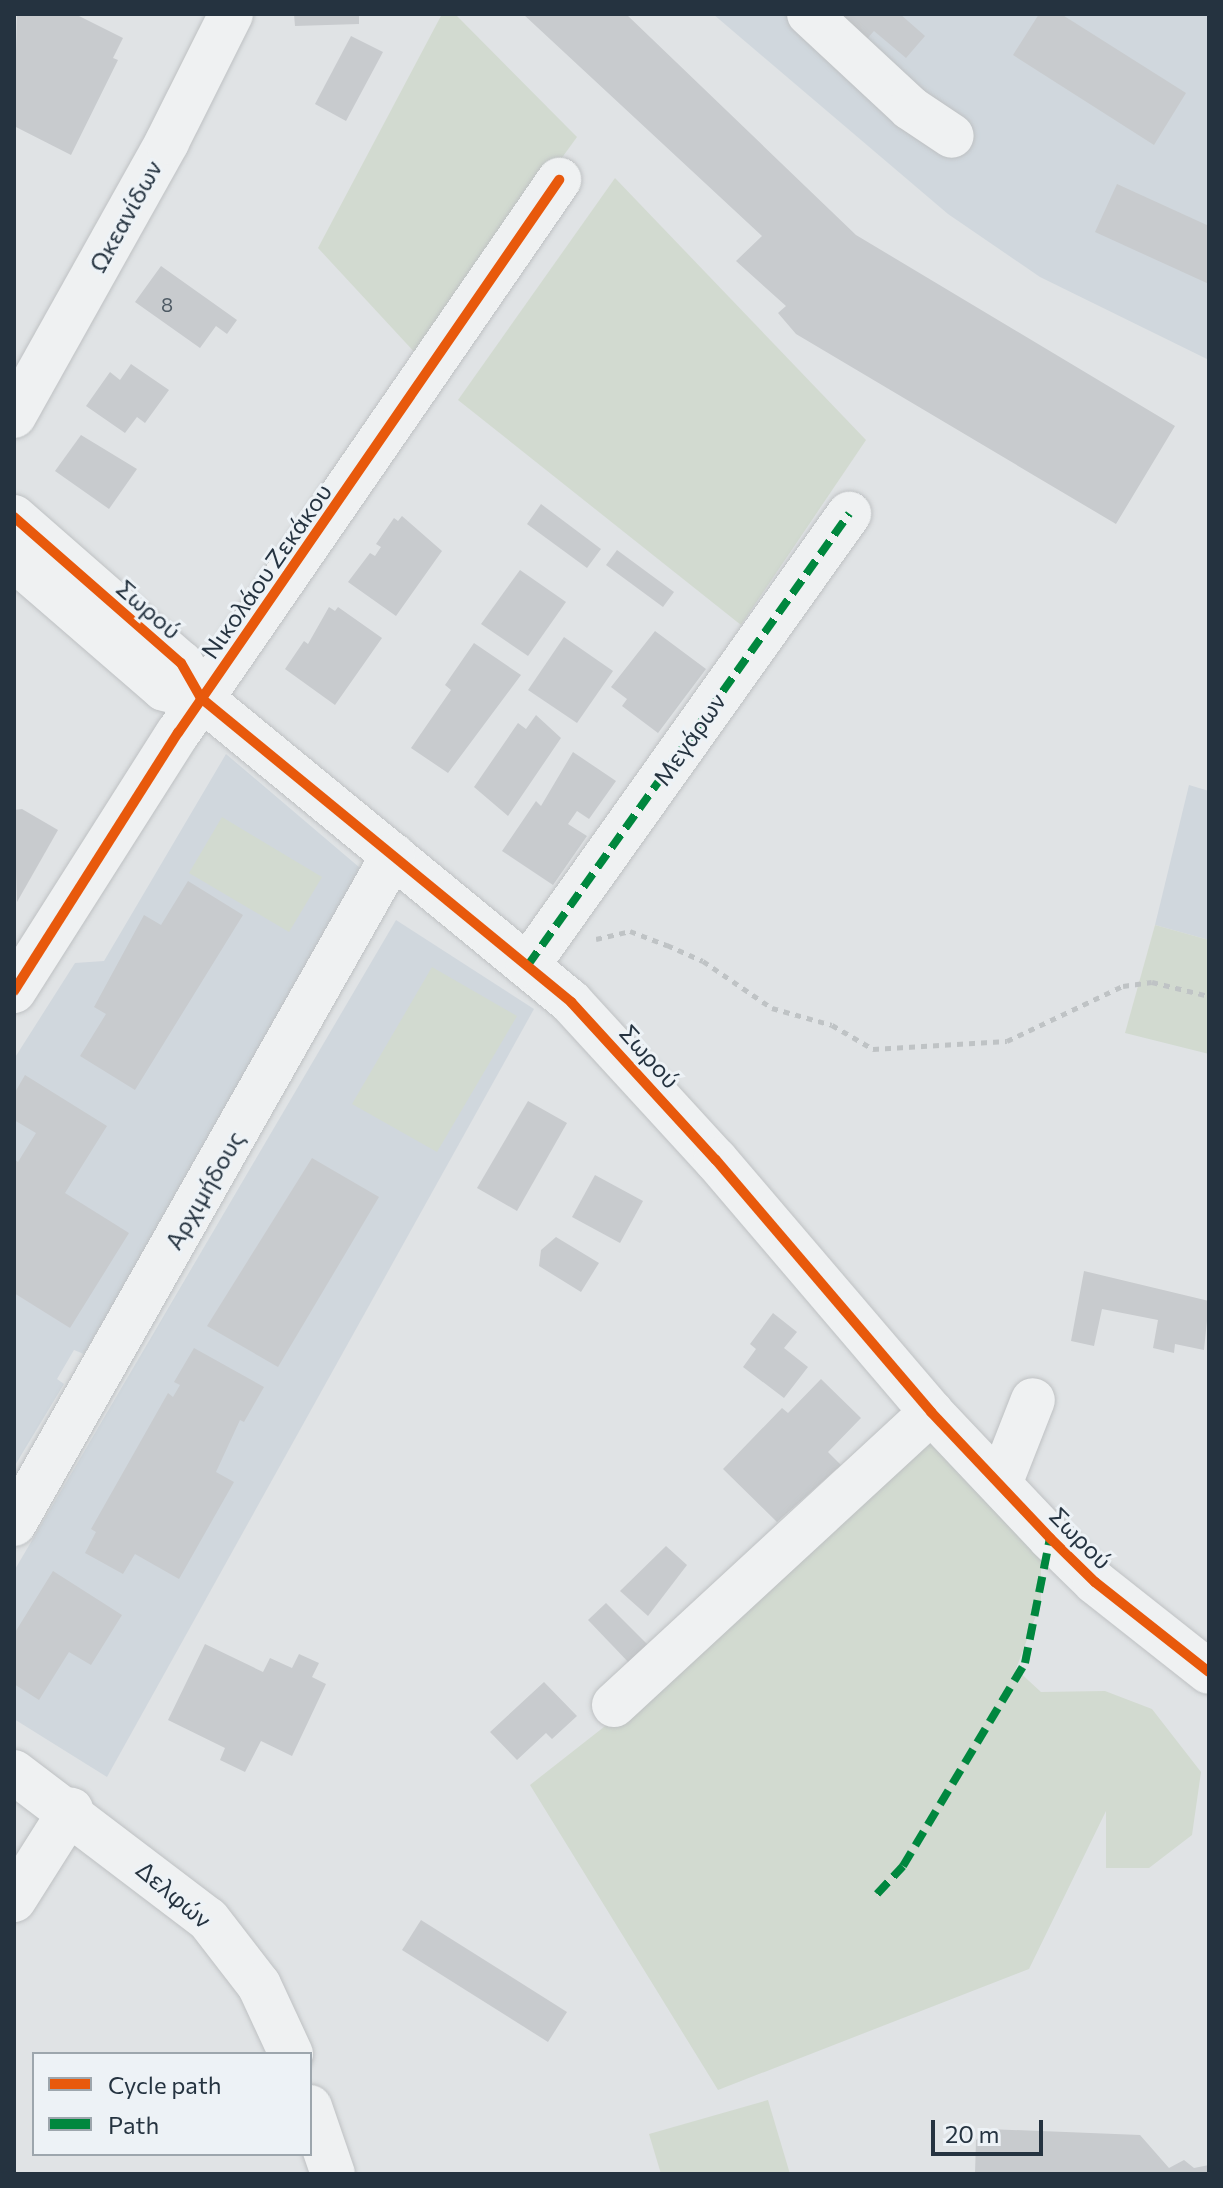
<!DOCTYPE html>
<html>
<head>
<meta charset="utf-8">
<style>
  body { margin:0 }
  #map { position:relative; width:1223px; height:2188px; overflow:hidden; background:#e0e3e5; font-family:Commissioner,sans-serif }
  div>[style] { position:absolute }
  .built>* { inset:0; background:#d0d7dd }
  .green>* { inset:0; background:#d2dad0 }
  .building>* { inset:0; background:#c8cbce }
  .path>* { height:5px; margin-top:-2.5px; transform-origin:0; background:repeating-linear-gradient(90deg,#bfc3c5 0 6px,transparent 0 12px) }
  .roads { filter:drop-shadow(0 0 2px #bec1c3) drop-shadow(0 0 2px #bec1c3) }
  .minor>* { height:44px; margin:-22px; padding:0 22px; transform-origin:22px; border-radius:22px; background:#eff1f2 }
  .quiet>* { height:8px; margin-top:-4px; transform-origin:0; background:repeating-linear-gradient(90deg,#00873e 0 16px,transparent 0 24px) }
  .cycleway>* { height:10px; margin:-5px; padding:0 5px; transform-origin:5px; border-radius:5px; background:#e8590c }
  span { translate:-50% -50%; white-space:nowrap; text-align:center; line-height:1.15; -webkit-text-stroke:6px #edf2f6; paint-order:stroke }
  .number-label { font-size:20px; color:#4e5a64 }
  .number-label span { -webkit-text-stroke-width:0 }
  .street-label { font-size:24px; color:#253340 }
  .frame { position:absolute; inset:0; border:16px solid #253340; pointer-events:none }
  .legend { position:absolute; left:32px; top:2052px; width:280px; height:104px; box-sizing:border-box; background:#edf2f6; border:2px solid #9da6ad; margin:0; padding:10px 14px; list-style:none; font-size:24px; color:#253340 }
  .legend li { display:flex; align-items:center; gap:16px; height:40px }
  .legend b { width:40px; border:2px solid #9da6ad }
  .scale { position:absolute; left:931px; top:2120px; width:112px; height:36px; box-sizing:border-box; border:4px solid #253340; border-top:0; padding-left:10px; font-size:24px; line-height:28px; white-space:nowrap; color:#253340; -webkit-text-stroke:6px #edf2f6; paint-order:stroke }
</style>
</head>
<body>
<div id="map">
  <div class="built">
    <i style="clip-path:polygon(713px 14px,1209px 14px,1209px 360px,1040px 277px,948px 214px)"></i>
    <i style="clip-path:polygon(226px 754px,366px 873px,84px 1354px,74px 1350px,57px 1379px,64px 1384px,14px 1467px,14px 1059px,75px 963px,104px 961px)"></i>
    <i style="clip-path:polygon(1189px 785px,1209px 791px,1209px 940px,1155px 925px)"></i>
    <i style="clip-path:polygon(396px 920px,534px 1009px,107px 1777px,14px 1719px,14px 1571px)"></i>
  </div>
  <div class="green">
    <i style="clip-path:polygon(442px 14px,455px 14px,577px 137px,418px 356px,318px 248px)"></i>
    <i style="clip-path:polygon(615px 178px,866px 440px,741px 625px,458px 400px)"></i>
    <i style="clip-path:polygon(222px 817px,322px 877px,289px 932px,189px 873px)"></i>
    <i style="clip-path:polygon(1155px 925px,1209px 940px,1209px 1054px,1125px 1033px)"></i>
    <i style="clip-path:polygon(432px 967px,517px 1016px,437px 1152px,352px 1104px)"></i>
    <i style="clip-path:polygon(934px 1436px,1041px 1551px,1041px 1602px,1016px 1669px,1041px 1692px,1105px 1691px,1152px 1709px,1201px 1772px,1192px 1835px,1149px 1868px,1106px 1868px,1106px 1811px,1029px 1969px,718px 2090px,530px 1785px,609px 1723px)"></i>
    <i style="clip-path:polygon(768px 2100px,790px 2174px,661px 2174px,649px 2134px)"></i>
  </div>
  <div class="building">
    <i style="clip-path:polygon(17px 14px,75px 14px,123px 38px,113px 58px,118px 60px,71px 155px,14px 126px)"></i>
    <i style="clip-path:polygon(294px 14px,359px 14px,359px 24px,295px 26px)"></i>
    <i style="clip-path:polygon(523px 14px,626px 14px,856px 235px,1175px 426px,1116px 524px,796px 334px,778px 313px,786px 306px,736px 261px,762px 236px)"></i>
    <i style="clip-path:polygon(834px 14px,900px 14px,925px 36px,906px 58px,874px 31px,865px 41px)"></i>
    <i style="clip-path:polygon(1039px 14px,1061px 14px,1186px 93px,1154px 145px,1013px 55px)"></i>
    <i style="clip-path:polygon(351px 36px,383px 52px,346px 121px,315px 104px)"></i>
    <i style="clip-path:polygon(1117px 184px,1209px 226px,1209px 284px,1095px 232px)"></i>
    <i style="clip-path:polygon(161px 266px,237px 320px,227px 334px,216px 326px,200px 348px,135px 302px)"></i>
    <i style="clip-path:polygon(131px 364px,169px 390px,145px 423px,137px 417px,125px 433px,86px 406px,110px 372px,120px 380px)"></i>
    <i style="clip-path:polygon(81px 435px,137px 469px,109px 509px,55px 471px)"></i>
    <i style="clip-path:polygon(541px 504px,601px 549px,587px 568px,527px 524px)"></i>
    <i style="clip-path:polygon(402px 516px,442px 551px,396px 616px,348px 582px,370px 553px,375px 556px,381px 547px,376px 544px,394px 518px,398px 521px)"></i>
    <i style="clip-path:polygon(617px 550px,674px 592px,663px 607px,606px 565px)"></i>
    <i style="clip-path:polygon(520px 570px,566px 602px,528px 656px,481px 624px)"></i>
    <i style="clip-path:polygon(329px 607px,335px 611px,338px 607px,382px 638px,335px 705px,285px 669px,304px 641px,308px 644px)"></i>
    <i style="clip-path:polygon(655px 631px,706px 669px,658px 733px,622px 706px,627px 699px,611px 687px)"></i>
    <i style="clip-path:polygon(564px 637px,613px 671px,577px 723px,528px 690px)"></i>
    <i style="clip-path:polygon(474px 643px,521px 675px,448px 773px,411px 748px,451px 690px,445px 685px)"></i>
    <i style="clip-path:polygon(536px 715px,561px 738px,508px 816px,474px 787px,518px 723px,526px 729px)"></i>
    <i style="clip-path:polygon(573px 752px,616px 781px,589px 819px,577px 811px,568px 824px,587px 836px,553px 885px,502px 851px,536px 801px,541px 806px)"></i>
    <i style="clip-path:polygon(22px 809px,58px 830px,17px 902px,14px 810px)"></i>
    <i style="clip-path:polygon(188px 881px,243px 915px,135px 1090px,80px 1056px,106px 1014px,94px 1007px,144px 915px,161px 925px)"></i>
    <i style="clip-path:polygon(25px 1075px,107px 1126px,65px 1193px,129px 1233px,70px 1328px,14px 1293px,14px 1159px,18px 1162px,36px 1133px,14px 1120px,14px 1094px)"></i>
    <i style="clip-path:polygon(528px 1101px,567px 1123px,517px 1211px,477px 1188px)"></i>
    <i style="clip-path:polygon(312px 1158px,379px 1197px,278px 1367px,207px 1326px)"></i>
    <i style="clip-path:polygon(595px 1175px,643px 1201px,620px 1243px,572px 1217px)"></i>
    <i style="clip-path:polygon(556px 1237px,599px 1263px,581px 1292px,539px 1266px,541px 1250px)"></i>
    <i style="clip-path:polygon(1084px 1271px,1209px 1301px,1204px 1350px,1175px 1344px,1174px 1353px,1153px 1348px,1158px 1320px,1102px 1309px,1094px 1346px,1071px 1341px)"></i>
    <i style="clip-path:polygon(773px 1313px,797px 1332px,784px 1348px,808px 1367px,784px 1398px,743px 1367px,756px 1349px,750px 1344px)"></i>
    <i style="clip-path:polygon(194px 1348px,264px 1387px,244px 1422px,240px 1420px,216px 1472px,234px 1482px,179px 1579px,135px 1554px,123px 1574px,85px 1553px,96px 1532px,91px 1529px,168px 1393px,173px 1397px,180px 1385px,174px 1382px)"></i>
    <i style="clip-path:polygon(821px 1379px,861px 1418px,828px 1452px,841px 1465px,777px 1522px,723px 1469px,782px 1408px,788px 1413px)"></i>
    <i style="clip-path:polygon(666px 1546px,687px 1565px,648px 1616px,620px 1591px)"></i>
    <i style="clip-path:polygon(53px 1571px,122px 1615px,91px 1665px,69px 1652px,39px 1700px,14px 1684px,14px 1634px)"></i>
    <i style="clip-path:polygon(606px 1603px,651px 1648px,632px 1666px,588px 1620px)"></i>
    <i style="clip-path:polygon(205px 1644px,263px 1672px,270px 1658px,292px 1668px,299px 1654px,319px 1663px,312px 1677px,326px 1684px,292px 1756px,261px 1741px,245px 1772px,220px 1760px,225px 1748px,168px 1720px)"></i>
    <i style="clip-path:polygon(544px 1682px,577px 1716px,552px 1739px,546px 1733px,517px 1760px,490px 1732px)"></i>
    <i style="clip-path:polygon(421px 1920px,567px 2012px,548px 2042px,402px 1950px)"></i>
    <i style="clip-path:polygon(988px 2129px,1140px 2135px,1169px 2168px,1184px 2160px,1194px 2168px,1209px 2165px,1209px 2174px,975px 2174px,976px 2140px)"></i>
  </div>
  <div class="path">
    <i style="left:596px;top:939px;width:35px;rotate:-13deg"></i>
    <i style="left:630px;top:931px;width:40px;rotate:21deg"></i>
    <i style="left:667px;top:945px;width:39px;rotate:24deg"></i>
    <i style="left:703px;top:961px;width:83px;rotate:34.3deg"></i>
    <i style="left:772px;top:1008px;width:62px;rotate:15.8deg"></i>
    <i style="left:832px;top:1025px;width:48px;rotate:30.3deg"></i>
    <i style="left:873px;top:1049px;width:134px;rotate:-3.4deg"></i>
    <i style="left:1007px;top:1041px;width:128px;rotate:-25.4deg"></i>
    <i style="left:1123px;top:986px;width:29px;rotate:-8deg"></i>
    <i style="left:1152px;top:982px;width:59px;rotate:13.8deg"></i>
  </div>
  <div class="roads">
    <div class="minor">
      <i style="left:809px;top:14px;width:138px;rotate:42.9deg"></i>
      <i style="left:910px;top:108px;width:50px;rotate:33.7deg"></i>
      <i style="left:14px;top:416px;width:314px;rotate:-60.8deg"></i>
      <i style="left:167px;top:142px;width:143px;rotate:-63.4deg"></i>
      <i style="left:14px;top:517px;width:222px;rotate:41.2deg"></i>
      <i style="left:181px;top:663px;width:40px;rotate:60.3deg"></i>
      <i style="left:201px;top:698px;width:479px;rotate:39.4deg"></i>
      <i style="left:571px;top:1002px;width:214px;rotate:47.5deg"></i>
      <i style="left:716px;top:1160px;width:331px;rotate:49.5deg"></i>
      <i style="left:931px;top:1412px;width:173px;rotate:46.6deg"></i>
      <i style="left:1050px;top:1538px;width:63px;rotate:44.4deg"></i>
      <i style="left:1095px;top:1582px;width:145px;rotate:38.3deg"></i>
      <i style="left:14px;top:559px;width:198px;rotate:40.9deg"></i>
      <i style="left:164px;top:689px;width:12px;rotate:14deg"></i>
      <i style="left:528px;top:965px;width:554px;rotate:-54.56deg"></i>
      <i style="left:14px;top:991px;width:306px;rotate:-57.6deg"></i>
      <i style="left:178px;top:733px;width:672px;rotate:-55.43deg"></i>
      <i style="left:1000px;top:1484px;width:90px;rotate:-68.6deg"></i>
      <i style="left:14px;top:1524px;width:769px;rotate:-60.47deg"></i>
      <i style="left:614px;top:1705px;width:432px;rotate:-42.7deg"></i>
      <i style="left:14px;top:1772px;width:243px;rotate:37.2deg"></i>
      <i style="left:208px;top:1919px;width:83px;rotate:52.3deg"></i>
      <i style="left:259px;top:1985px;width:76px;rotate:65.1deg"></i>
      <i style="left:14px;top:1900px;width:107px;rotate:-57.7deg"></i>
      <i style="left:310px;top:2107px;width:71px;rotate:71.1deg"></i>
    </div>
  </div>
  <div class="quiet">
    <i style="left:528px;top:965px;width:554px;rotate:-54.56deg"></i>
    <i style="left:877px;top:1894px;width:38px;rotate:-47deg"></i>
    <i style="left:903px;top:1866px;width:237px;rotate:-59deg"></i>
    <i style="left:1025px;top:1663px;width:127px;rotate:-78.7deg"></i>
  </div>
  <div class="cycleway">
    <i style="left:14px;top:517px;width:222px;rotate:41.2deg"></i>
    <i style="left:181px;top:663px;width:40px;rotate:60.3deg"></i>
    <i style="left:201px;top:698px;width:479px;rotate:39.4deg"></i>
    <i style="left:571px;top:1002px;width:214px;rotate:47.5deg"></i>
    <i style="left:716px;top:1160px;width:331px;rotate:49.5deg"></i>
    <i style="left:931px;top:1412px;width:173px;rotate:46.6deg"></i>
    <i style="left:1050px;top:1538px;width:63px;rotate:44.4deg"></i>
    <i style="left:1095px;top:1582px;width:145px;rotate:38.3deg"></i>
    <i style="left:14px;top:991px;width:306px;rotate:-57.6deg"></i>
    <i style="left:178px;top:733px;width:672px;rotate:-55.43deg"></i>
  </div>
  <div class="number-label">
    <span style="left:167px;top:304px">8</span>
  </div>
  <div class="street-label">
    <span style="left:125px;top:216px;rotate:-61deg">Ωκεανίδων</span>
    <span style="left:266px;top:571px;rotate:-55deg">Νικολάου Ζεκάκου</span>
    <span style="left:149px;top:609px;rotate:41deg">Σωρού</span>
    <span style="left:689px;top:739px;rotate:-55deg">Μεγάρων</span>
    <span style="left:650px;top:1056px;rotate:48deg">Σωρού</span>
    <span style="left:204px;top:1190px;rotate:-60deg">Αρχιμήδους</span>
    <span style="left:1081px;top:1538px;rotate:45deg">Σωρού</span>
    <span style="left:174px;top:1894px;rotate:40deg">Δελφών</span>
  </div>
  <div class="frame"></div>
  <ul class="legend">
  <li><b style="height:10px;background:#e8590c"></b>Cycle path</li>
  <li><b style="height:10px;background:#00873e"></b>Path</li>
  </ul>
  <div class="scale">20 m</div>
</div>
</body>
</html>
